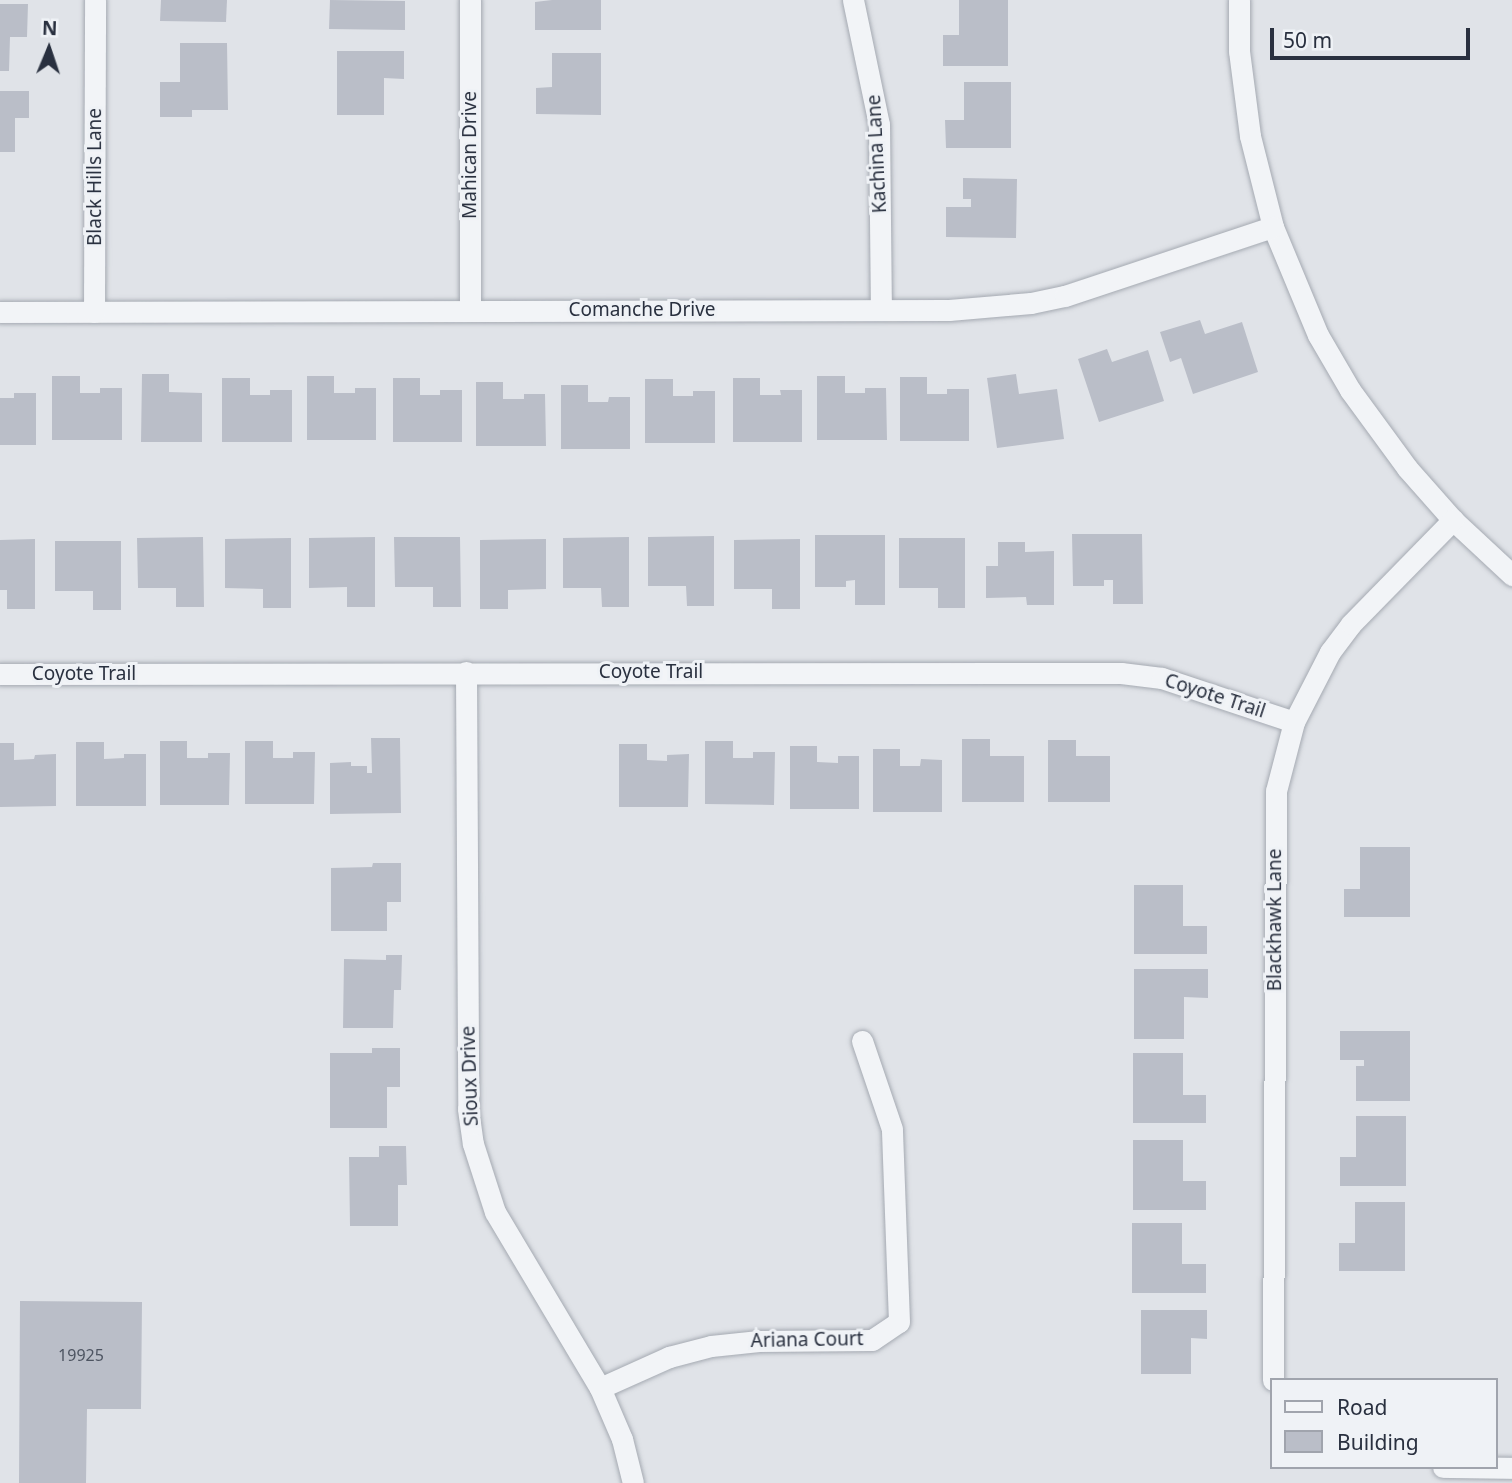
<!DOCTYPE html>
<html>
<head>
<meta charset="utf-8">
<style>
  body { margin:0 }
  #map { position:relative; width:1512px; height:1483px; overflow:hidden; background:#e0e3e8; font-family:"Noto Sans",sans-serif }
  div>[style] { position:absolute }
  .building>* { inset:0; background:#babec8 }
  .roads { filter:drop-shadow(0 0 2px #a5aab2) drop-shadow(0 0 2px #a5aab2) }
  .minor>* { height:21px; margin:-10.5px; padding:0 10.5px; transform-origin:10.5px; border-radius:10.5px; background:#f2f4f7 }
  span { translate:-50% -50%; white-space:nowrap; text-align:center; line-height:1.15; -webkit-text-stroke:6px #eff2f6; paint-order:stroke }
  .number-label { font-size:16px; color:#4d5461 }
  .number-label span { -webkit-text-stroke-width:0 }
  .street-label { font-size:19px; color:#29303f }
  .legend { position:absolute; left:1270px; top:1378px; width:228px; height:91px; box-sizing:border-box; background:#eff2f6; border:2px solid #a0a4ad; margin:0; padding:9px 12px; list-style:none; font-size:21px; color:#29303f }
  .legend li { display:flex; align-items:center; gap:14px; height:35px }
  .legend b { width:35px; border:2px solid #a0a4ad }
  .north { position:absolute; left:14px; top:14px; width:70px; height:70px; -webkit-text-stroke:5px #eff2f6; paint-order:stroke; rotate:2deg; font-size:19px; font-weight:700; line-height:28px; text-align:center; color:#29303f }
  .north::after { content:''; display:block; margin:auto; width:24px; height:32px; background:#29303f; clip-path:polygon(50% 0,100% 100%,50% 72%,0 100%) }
  .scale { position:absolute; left:1270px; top:28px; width:200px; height:32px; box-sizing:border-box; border:4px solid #29303f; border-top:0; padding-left:9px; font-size:21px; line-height:24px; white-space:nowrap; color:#29303f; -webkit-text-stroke:5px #eff2f6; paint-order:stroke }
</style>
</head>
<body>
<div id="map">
  <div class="building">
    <i style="clip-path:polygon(161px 0,227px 0,226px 22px,160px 21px)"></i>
    <i style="clip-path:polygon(330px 0,405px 1px,405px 30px,329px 29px)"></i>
    <i style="clip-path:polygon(552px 0,601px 0,601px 30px,535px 30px,535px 2px)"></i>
    <i style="clip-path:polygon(959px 0,1008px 0,1008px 66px,943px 66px,943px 35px,959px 35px)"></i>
    <i style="clip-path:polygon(0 4px,28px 4px,27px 37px,10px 37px,9px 71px,0 71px)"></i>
    <i style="clip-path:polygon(180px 43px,227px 43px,228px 110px,192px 110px,192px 117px,160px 117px,160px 82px,180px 82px)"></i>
    <i style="clip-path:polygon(337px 51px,404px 51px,404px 79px,384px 78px,384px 115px,337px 115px)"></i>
    <i style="clip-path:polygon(552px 53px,601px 53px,601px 115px,536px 114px,536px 88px,552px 87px)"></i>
    <i style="clip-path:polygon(964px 82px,1011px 82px,1011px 148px,946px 148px,945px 120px,964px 120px)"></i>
    <i style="clip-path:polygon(0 91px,29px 91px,29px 118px,15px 118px,15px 152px,0 152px)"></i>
    <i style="clip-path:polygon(963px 178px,1017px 179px,1016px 238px,946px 237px,946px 207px,971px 207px,971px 199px,963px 199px)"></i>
    <i style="clip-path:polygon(1200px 320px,1205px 334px,1242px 322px,1258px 372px,1193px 394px,1181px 358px,1170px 362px,1160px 332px)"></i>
    <i style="clip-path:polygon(1107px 349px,1112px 362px,1148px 350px,1164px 401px,1099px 422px,1078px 359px)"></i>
    <i style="clip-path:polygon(142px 374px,169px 374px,169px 392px,202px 393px,202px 442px,141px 442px)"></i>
    <i style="clip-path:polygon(1016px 374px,1019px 394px,1057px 389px,1064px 439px,997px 448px,987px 378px)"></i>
    <i style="clip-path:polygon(52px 376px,80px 376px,80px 393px,100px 393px,100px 388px,122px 388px,122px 440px,52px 440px)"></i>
    <i style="clip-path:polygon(307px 376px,334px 376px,334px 393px,355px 393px,355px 388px,376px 388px,376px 440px,307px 440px)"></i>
    <i style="clip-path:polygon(817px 376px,845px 376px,845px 393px,865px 393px,865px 388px,886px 388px,887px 440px,817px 440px)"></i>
    <i style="clip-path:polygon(900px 377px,927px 377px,927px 394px,947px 394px,947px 389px,969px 389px,969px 441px,900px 441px)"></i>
    <i style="clip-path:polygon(222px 378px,250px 378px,250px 395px,270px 395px,270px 390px,292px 390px,292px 442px,222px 442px)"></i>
    <i style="clip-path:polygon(393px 378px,420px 378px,420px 395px,440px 395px,440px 390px,462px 390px,462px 442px,393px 442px)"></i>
    <i style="clip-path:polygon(733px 378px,760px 378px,760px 395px,781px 395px,780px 390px,802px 390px,802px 442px,733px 442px)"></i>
    <i style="clip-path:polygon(645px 379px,673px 379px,673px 396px,693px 396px,693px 391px,715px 391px,715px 443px,645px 443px)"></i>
    <i style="clip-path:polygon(476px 382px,503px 382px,503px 399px,524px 399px,524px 394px,545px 394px,546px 446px,476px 446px)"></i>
    <i style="clip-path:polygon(561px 385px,588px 385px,588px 402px,608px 402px,609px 397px,630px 397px,630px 449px,561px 449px)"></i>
    <i style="clip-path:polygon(14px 393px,36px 393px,36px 445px,0 445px,0 398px,14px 398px)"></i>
    <i style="clip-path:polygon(1072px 534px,1142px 534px,1143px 604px,1113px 604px,1113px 580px,1104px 580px,1104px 586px,1073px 586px)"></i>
    <i style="clip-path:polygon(815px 535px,885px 535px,885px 605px,855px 605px,855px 580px,846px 581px,846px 587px,815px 587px)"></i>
    <i style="clip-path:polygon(714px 536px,714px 606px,687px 606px,686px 586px,648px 586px,648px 537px)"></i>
    <i style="clip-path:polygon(203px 537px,204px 607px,176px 607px,176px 588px,138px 588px,137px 538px)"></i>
    <i style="clip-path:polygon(375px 537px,375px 607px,347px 607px,347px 587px,309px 588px,309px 538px)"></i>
    <i style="clip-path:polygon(394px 537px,460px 537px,461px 607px,433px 607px,433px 587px,395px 587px)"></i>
    <i style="clip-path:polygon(629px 537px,629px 607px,602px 607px,601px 588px,563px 588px,563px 538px)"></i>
    <i style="clip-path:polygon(291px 538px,291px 608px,263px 608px,263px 589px,225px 588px,225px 539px)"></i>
    <i style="clip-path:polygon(899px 538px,965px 538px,965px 608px,938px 608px,938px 588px,899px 588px)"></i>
    <i style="clip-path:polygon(35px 539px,35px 609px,7px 609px,7px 590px,0 590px,0 540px)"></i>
    <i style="clip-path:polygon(546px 539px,546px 589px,508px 590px,508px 609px,480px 609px,480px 540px)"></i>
    <i style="clip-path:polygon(800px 539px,800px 609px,772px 609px,772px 589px,734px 589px,734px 540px)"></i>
    <i style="clip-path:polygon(55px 541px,121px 541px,121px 610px,93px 610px,93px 591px,55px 591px)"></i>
    <i style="clip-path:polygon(998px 542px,1025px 542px,1025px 552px,1054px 551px,1054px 605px,1027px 605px,1026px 597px,986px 598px,986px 566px,998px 566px)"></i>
    <i style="clip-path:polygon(371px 738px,400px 738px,401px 813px,330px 814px,330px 763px,351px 762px,351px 766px,367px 766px,367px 773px,372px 773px)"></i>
    <i style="clip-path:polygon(962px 739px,990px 739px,990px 756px,1024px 756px,1024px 802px,962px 802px)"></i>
    <i style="clip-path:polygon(1048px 740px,1076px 740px,1076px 756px,1110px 756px,1110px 802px,1048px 802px)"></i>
    <i style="clip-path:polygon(160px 741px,187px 741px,187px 758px,208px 758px,208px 753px,230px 753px,229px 805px,160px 805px)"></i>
    <i style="clip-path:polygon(245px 741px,273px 741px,273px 758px,293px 758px,293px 752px,315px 752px,314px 804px,245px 804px)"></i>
    <i style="clip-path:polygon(705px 741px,733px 741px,733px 758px,753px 758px,753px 752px,775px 752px,774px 805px,705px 804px)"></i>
    <i style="clip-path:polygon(76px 742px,104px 742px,104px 759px,124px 758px,124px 754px,146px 754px,146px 806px,76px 806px)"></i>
    <i style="clip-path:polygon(0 743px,14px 743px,14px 760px,34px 759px,35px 755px,56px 754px,56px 806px,0 807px)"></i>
    <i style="clip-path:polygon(619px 744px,647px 744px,647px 760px,667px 761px,667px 755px,689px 754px,688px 807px,619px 807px)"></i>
    <i style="clip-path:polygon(790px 746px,817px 746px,817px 762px,838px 763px,838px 756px,859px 756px,859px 809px,790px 809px)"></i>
    <i style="clip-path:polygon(873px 749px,900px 749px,900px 766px,920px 766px,921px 759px,942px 760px,942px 812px,873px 812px)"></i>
    <i style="clip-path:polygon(1360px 847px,1410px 847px,1410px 917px,1344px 917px,1344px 889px,1360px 889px)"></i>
    <i style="clip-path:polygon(373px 863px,401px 863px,401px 902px,387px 902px,387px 931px,331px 931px,331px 868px,372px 867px)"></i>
    <i style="clip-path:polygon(1134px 885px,1183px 885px,1183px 926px,1207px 926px,1207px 954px,1134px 954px)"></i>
    <i style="clip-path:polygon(386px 955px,402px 955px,401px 990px,394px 990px,393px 1028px,343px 1028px,344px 959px,386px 960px)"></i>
    <i style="clip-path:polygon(1134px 969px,1208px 969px,1208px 998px,1184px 997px,1184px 1039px,1134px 1039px)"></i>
    <i style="clip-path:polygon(1340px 1031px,1410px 1031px,1410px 1101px,1356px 1101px,1356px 1066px,1364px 1066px,1364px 1060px,1340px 1060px)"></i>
    <i style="clip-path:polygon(372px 1048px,400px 1048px,400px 1087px,387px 1087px,387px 1128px,330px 1128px,330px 1053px,372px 1053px)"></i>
    <i style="clip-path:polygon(1133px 1053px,1183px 1053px,1183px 1095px,1206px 1095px,1206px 1123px,1133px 1123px)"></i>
    <i style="clip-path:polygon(1356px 1116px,1406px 1116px,1406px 1186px,1340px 1186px,1340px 1157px,1356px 1157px)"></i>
    <i style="clip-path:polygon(1133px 1140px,1183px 1140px,1183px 1181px,1206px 1181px,1206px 1210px,1133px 1210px)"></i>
    <i style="clip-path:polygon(379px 1146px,406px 1146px,407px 1185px,398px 1185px,398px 1226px,350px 1226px,349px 1157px,379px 1157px)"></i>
    <i style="clip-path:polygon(1355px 1202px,1405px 1202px,1405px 1271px,1339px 1271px,1339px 1243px,1355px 1243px)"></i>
    <i style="clip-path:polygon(1132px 1223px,1182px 1223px,1182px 1264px,1206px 1264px,1206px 1293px,1132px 1293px)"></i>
    <i style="clip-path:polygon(20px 1301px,142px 1302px,141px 1409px,87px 1409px,86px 1483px,19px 1483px)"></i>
    <i style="clip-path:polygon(1141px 1310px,1207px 1310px,1207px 1339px,1191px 1338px,1191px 1374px,1141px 1374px)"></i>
  </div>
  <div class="roads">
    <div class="minor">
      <i style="left:853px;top:0;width:127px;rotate:78.2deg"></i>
      <i style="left:879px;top:124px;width:186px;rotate:89.4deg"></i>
      <i style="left:1239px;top:0;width:51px;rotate:90deg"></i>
      <i style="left:1239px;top:51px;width:86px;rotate:82.6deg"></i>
      <i style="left:1250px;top:136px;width:94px;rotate:75.8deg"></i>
      <i style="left:1273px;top:227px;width:117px;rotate:67.4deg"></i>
      <i style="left:1318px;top:335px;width:64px;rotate:59.8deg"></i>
      <i style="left:1350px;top:390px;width:97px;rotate:53.8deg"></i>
      <i style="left:1407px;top:468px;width:69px;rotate:48.5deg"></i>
      <i style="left:1453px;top:520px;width:81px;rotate:43deg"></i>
      <i style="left:470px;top:310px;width:310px;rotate:-90deg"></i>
      <i style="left:0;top:312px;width:949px;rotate:-0.12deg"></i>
      <i style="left:949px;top:310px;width:82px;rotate:-4.9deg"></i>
      <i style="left:1031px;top:303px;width:35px;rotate:-12deg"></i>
      <i style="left:1065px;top:296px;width:219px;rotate:-18.4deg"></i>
      <i style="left:94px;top:312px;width:312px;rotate:-89.8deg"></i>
      <i style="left:466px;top:672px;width:437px;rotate:89.7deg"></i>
      <i style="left:468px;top:1109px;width:35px;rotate:82deg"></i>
      <i style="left:473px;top:1144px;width:71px;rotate:72.1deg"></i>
      <i style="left:495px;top:1212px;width:205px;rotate:59.2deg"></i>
      <i style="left:600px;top:1388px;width:56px;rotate:66.7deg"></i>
      <i style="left:622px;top:1439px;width:45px;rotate:76deg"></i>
      <i style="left:0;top:674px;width:1121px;rotate:-0.05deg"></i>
      <i style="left:1121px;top:673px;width:41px;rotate:7deg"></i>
      <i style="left:1162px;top:678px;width:139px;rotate:18.4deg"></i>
      <i style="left:1273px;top:1380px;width:589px;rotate:-89.71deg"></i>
      <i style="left:1276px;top:791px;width:71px;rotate:-75.4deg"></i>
      <i style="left:1294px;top:722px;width:79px;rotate:-62.8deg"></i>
      <i style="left:1330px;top:652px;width:35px;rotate:-53deg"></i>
      <i style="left:1351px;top:624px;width:146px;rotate:-45.6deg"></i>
      <i style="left:600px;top:1388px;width:76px;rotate:-24.2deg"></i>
      <i style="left:669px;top:1357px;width:43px;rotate:-14.7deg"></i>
      <i style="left:711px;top:1346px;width:48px;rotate:-5.9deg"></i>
      <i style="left:759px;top:1341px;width:113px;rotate:-0.5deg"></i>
      <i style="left:872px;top:1340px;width:32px;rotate:-34deg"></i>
      <i style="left:899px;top:1322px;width:193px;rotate:-92.1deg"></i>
      <i style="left:892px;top:1129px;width:93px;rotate:-108.8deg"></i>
      <i style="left:1443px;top:1467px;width:69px;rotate:0.8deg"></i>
    </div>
  </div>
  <div class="number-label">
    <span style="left:81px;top:1355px">19925</span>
  </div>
  <div class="street-label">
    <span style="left:877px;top:154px;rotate:-93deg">Kachina Lane</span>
    <span style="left:470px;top:155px;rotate:-90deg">Mahican Drive</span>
    <span style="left:95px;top:177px;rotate:-90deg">Black Hills Lane</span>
    <span style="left:642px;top:310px">Comanche Drive</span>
    <span style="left:651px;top:672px">Coyote Trail</span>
    <span style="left:84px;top:674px">Coyote Trail</span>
    <span style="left:1215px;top:696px;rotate:18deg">Coyote Trail</span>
    <span style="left:1275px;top:920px;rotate:-90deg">Blackhawk Lane</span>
    <span style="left:470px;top:1076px;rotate:-92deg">Sioux Drive</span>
    <span style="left:807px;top:1340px;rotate:-1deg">Ariana Court</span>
  </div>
  <ul class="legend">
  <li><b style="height:9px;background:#f2f4f7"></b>Road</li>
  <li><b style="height:19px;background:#babec8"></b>Building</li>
  </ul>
  <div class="north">N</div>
  <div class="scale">50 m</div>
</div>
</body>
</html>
